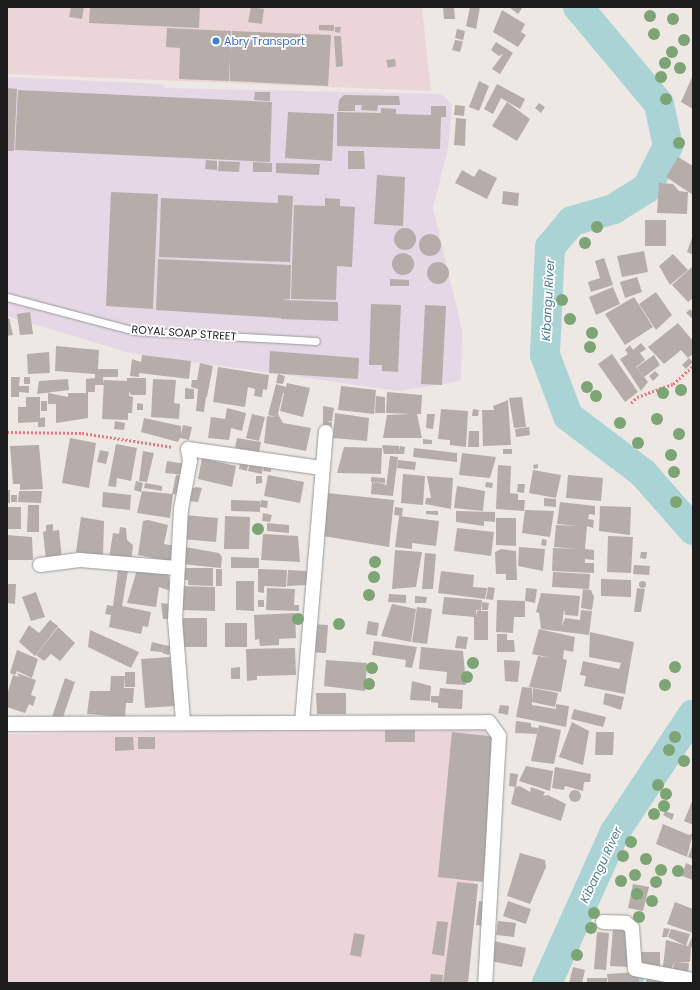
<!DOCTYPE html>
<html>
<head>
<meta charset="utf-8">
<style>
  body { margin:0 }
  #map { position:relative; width:700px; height:990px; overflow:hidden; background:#ede8e4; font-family:Poppins,sans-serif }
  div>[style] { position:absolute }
  .commercial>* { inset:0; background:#ecd5d8 }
  .industrial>* { inset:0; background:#e5d7e5 }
  .stream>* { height:5px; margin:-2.5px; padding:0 2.5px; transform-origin:2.5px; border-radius:2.5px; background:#aad3d5 }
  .river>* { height:30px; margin:-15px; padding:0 15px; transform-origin:15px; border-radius:15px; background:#aad3d5 }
  .building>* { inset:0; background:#b6adaa }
  .round { border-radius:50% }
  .path>* { height:2.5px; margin-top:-1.25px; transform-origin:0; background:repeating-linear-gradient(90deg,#e87a81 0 2px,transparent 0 4px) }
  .roads { filter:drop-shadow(0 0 1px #9a9a9a) drop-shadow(0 0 1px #9a9a9a) }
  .service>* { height:7px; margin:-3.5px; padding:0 3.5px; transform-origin:3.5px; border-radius:3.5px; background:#fff }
  .minor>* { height:14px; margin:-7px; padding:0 7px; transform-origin:7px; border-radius:7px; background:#fff }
  .trees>* { width:12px; height:12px; margin:-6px; border-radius:50%; background:#7ca474 }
  .dots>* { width:11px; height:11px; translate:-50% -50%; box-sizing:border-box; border:2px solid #fff; border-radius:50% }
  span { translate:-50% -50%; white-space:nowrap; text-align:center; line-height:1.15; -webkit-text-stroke:3.5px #fff; paint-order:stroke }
  .shop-label { font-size:11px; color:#366cbe }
  .left { translate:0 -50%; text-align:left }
  .street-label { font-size:11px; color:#1d1d1d }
  .water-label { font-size:12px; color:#4f7c92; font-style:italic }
  .frame { position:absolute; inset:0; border:8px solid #1d1d1d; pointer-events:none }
</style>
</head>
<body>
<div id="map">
  <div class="commercial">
    <i style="clip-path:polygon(7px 7px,422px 7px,431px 91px,7px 74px)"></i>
    <i style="clip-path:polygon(490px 728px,464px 983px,7px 983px,7px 734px)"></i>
  </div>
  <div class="industrial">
    <i style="clip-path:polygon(7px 77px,162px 84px,165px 88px,442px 94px,452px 105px,448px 148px,433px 208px,462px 330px,461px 381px,399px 391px,130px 353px,7px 316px)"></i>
  </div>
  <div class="stream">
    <i style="left:640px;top:972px;width:11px;rotate:85deg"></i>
  </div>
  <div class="river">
    <i style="left:578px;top:7px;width:126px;rotate:50.1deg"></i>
    <i style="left:659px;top:104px;width:43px;rotate:77.9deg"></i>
    <i style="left:668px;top:146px;width:47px;rotate:116.6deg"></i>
    <i style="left:647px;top:188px;width:39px;rotate:148deg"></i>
    <i style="left:614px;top:209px;width:44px;rotate:164.1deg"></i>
    <i style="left:572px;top:221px;width:34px;rotate:130deg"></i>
    <i style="left:550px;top:247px;width:108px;rotate:92.7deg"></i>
    <i style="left:545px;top:355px;width:65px;rotate:69.3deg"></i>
    <i style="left:568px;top:416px;width:94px;rotate:37.2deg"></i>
    <i style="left:643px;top:473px;width:76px;rotate:48.7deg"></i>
    <i style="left:547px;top:983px;width:166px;rotate:-65.8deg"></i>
    <i style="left:615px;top:832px;width:141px;rotate:-56.5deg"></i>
  </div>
  <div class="building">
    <i style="clip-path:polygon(71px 7px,84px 7px,82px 19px,69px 17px)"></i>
    <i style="clip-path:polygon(90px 7px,200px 7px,199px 28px,89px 23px)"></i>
    <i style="clip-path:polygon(251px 7px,264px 9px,262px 24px,248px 22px)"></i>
    <i style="clip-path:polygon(443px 7px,454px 7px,455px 19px,444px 19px)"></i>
    <i style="clip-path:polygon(470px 7px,480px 7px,476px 29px,466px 26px)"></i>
    <i style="clip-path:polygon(509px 7px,523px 7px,518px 14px)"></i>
    <i style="clip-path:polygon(502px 10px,525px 24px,521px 32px,526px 35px,518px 47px,493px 32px)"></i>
    <i style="clip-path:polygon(319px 25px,334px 25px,334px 31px,319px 30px)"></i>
    <i style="clip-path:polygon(335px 27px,341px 27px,340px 33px,335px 32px)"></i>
    <i style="clip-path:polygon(167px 28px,231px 31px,230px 56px,232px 31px,331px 35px,328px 86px,230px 81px,230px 58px,229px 81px,179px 79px,180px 48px,166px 47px)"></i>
    <i style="clip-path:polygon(457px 29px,465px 31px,463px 40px,455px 38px)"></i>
    <i style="clip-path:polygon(334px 36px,341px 36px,343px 66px,336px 67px)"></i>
    <i style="clip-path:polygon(455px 40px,463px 41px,460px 52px,452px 50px)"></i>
    <i style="clip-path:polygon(496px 42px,513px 53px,500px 74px,492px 69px,503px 54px,499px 56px,491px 50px)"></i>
    <i style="clip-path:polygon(395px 59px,396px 66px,388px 68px,386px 60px)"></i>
    <i style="clip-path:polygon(693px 75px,693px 109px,681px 102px)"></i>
    <i style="clip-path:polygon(479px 81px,489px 86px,479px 111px,469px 107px)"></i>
    <i style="clip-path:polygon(497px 84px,525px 99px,520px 109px,501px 98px,493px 114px,484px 109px)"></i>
    <i style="clip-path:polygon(7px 88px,17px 89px,14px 151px,7px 151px)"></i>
    <i style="clip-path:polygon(18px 90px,272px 102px,270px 162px,15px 150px)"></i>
    <i style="clip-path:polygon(255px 92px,270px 92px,270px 101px,254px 100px)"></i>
    <i style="clip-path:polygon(344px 95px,399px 96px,400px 105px,378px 105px,377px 111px,361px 110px,362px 105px,355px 105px,355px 111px,338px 111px,339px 100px)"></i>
    <i style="clip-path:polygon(507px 102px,530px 119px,517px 141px,492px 126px)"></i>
    <i style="clip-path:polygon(539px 103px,545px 107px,541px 113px,535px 108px)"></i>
    <i style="clip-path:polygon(455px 105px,465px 106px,464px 116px,454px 115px)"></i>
    <i style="clip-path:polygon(431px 106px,446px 106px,446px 117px,441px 117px,440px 149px,337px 146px,337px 112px,381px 113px,381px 108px,396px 109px,396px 114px,431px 115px)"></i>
    <i style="clip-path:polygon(288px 112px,334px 114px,332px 161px,285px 158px)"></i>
    <i style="clip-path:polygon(456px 118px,466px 119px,465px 146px,454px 145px)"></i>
    <i style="clip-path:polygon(348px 151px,364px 151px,365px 169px,348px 169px)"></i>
    <i style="clip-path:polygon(678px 157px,693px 166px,693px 195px,666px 177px)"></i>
    <i style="clip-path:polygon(206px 160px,217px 161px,217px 170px,205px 169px)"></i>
    <i style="clip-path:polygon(219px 161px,240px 162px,239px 172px,218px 171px)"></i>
    <i style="clip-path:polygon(253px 162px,272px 163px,272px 172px,253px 172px)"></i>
    <i style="clip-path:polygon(276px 163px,320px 164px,319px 175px,276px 173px)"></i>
    <i style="clip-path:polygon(479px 169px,497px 178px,487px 199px,455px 183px,462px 170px,474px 177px)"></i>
    <i style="clip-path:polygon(377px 175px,405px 177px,403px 226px,374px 224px)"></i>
    <i style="clip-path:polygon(659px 183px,673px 184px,679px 191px,688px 192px,687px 214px,657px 213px)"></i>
    <i style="clip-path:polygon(503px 191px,519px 193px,518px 206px,502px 204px)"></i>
    <i style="clip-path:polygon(111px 192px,158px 194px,153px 309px,106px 306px)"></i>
    <i style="clip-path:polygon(278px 195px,293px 196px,290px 262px,159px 257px,161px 198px,278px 203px)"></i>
    <i style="clip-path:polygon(325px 198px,340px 199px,340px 206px,355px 207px,352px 267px,337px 266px,336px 300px,291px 299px,294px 205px,325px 206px)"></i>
    <i style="clip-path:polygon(645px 220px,666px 220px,666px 246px,645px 246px)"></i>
    <i class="round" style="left:394px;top:228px;width:22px;height:22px"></i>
    <i class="round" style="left:419px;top:234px;width:22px;height:22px"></i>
    <i style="clip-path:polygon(693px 235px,693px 255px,687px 252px)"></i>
    <i style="clip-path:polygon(644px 251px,648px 272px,622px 277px,617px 256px)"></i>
    <i class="round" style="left:392px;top:253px;width:22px;height:22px"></i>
    <i style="clip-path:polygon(673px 254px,688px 270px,670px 285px,659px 266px)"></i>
    <i style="clip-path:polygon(604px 258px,613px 285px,591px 292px,588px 282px,600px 278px,595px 261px)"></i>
    <i style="clip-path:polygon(158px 259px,291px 265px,290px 299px,282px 300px,338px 302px,338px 321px,281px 319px,282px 311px,281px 318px,156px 310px)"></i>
    <i class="round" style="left:427px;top:262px;width:22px;height:22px"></i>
    <i style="clip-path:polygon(693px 266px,693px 298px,688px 302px,672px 285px)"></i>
    <i style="clip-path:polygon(637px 277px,642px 292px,625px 298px,620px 282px)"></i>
    <i style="clip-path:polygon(390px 279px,409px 280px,409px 286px,390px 286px)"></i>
    <i style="clip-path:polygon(613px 287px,620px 304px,596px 315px,589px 297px)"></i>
    <i style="clip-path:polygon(656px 292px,672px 315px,656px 330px,639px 304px)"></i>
    <i style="clip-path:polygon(634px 297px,653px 327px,625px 345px,605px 314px)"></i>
    <i style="clip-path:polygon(371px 304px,401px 305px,398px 372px,382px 371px,382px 365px,369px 365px)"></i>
    <i style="clip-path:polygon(425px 305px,446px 306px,442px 385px,421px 384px)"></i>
    <i style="clip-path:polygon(690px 309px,693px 312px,693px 319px,686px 313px)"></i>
    <i style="clip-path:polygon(30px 312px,33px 334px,20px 335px,17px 314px)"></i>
    <i style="clip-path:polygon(9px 318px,13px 335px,7px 336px,7px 319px)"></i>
    <i style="clip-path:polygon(678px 323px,693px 341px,693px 354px,688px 358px,681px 350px,664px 364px,648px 347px)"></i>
    <i style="clip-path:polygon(641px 343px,646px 349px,640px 353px,645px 360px,636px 367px,628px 356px,648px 382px,641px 391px,620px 359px,628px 354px,625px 350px,630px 345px,633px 350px)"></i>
    <i style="clip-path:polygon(56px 346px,99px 350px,98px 369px,118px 369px,118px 377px,103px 377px,104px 385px,95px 385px,95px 392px,88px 392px,88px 418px,56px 423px,56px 404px,48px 404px,48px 393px,68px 397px,68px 393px,86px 393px,86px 379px,95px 378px,95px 374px,55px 371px)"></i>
    <i style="clip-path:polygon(270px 351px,359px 358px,358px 379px,269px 373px)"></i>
    <i style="clip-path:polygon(49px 352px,50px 373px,28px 374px,27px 354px)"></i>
    <i style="clip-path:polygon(612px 354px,638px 392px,625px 402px,598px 364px)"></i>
    <i style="clip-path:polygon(142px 355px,191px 361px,189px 379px,139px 373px,139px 377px,130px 376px,132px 359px,141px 362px)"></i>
    <i style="clip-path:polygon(654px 355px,660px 365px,644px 377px,637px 367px)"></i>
    <i style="clip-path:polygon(689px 358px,693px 362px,686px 369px,682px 365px)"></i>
    <i style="clip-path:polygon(200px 363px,213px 366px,207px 397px,201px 396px,206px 397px,204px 412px,196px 411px,198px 389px,191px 387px,192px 380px,197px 380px)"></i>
    <i style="clip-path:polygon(218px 367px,269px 375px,267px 390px,263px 389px,262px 397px,254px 396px,255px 389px,248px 387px,245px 407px,213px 402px)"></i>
    <i style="clip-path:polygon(655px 371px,659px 375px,653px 381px,649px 376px)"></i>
    <i style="clip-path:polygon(278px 374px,285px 376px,283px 384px,276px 383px)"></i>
    <i style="clip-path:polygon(11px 377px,20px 377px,19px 386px,29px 386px,29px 393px,19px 392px,19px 397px,11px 397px)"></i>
    <i style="clip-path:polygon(24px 377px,30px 377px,30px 384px,24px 384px)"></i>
    <i style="clip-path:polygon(127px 378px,146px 378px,146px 395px,131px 395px,129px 391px,129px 396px,133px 397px,132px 413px,128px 413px,128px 420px,102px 419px,104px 380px,127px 381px)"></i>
    <i style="clip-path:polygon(68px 379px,69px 390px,37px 394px,39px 381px)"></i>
    <i style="clip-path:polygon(153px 379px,176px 380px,174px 403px,180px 404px,179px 419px,151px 417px)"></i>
    <i style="clip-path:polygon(287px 383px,310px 388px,303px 417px,280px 411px,284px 393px,283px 393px,278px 414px,283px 423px,311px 428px,306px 451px,264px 443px,267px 416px,276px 417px,268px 415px,276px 384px,286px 387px)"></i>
    <i style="clip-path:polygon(341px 386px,376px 390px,374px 414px,338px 410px)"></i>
    <i style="clip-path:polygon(185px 388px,194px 389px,194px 399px,185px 399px)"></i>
    <i style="clip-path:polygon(387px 392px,422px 395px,421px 414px,417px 414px,422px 438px,383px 438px,387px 415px,411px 414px,386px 413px)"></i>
    <i style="clip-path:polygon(376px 396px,385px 397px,385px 413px,375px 413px)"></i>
    <i style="clip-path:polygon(26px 397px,40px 397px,40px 418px,45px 417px,45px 427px,38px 427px,38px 422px,18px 423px,18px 407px,26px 407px)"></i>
    <i style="clip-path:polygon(522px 397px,526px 427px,514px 428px,509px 398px)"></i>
    <i style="clip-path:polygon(508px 400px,511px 445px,483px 446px,482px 410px,494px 410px,493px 406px)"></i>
    <i style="clip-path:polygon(41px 401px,47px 401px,47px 411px,41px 411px)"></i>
    <i style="clip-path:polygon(137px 403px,143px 404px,143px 410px,137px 410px)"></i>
    <i style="clip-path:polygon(323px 406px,334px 408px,332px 421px,326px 421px,332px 422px,331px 429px,323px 428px)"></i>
    <i style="clip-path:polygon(227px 408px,246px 413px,242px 431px,231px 428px,229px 440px,208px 438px,211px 417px,225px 419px)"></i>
    <i style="clip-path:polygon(441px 409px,468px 411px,466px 447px,450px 445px,450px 440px,438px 439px)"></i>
    <i style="clip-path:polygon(473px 409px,479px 410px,478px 416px,472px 416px)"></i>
    <i style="clip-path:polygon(335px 413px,369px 418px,367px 441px,333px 438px)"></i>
    <i style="clip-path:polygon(252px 414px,265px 417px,259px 441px,246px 438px)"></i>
    <i style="clip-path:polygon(427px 414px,435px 414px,433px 429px,426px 428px)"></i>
    <i style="clip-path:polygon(144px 418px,181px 426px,181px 434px,183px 425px,192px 427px,189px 440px,180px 438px,178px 442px,141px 432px)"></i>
    <i style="clip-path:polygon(115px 421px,125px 423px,124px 430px,114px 429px)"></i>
    <i style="clip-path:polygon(529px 427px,530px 435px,516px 437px,515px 429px)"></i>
    <i style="clip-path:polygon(469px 431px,479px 431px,479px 447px,468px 447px)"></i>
    <i style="clip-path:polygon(70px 438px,96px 443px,89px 488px,62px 483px)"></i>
    <i style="clip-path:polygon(237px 438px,261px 442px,259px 452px,235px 448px)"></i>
    <i style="clip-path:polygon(423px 439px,432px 440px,432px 444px,423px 444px)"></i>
    <i style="clip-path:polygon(116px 444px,137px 448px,131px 481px,117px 478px,116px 487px,108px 486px)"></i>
    <i style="clip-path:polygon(39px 445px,43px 489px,20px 490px,20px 484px,13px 484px,10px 446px)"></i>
    <i style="clip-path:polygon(382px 445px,399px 446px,399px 451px,400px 446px,405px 447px,404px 454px,384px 454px)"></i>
    <i style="clip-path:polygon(344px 447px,382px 448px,381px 474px,337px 473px)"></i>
    <i style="clip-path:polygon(414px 448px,457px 453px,457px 462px,413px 457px)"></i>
    <i style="clip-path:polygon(503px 449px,512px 449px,512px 454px,503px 454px)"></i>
    <i style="clip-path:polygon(100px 450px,109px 452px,106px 464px,97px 462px)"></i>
    <i style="clip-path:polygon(143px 451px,154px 453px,147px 482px,139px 481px)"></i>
    <i style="clip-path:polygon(462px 453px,496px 457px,490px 478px,459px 475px)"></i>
    <i style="clip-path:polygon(390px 456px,398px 457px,393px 496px,371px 494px,372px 482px,385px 484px,386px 487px)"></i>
    <i style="clip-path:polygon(202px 458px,236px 466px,232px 487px,198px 479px)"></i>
    <i style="clip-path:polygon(241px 458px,249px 460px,247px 471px,239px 469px)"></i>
    <i style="clip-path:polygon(398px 460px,416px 462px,415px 470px,397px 468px)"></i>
    <i style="clip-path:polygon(167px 461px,186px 464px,185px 475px,165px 473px)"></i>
    <i style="clip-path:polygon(250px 462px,263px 464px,262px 474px,248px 471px)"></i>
    <i style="clip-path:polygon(538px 464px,538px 468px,534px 469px,533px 465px)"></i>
    <i style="clip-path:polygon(498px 465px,511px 466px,510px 493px,518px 494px,518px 500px,525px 500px,524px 511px,496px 509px)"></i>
    <i style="clip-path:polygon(264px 466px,271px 467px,271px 472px,263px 471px)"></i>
    <i style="clip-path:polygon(533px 470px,561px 475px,556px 498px,529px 493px)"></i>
    <i style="clip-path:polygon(403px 474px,425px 476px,423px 505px,401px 503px)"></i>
    <i style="clip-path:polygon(176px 475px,183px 476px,181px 495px,172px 494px)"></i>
    <i style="clip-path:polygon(268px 475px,304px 482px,300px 503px,264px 496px)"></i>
    <i style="clip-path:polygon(568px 475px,603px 478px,601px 501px,566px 498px)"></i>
    <i style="clip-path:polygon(256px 476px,262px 476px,262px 483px,256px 484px)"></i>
    <i style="clip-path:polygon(427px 476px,453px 478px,451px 509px,425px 504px,426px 498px,431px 498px)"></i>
    <i style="clip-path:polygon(371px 477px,385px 478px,385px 483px,371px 482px)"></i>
    <i style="clip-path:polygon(136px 481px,143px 483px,141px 492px,134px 490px)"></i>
    <i style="clip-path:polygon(486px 482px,493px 483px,492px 488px,485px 487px)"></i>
    <i style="clip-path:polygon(145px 483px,162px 486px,162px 491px,144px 488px)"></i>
    <i style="clip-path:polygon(518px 484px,525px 484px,524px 493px,517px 492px)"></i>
    <i style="clip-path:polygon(457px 486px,485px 491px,483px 511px,454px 508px)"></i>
    <i style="clip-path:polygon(196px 487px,202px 488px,198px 502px,189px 501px,191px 489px)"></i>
    <i style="clip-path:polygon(7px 490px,10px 490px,10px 503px,7px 503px)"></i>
    <i style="clip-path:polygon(19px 491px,42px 491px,41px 503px,18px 502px)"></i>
    <i style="clip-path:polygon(142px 491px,173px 494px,170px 518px,137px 513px)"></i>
    <i style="clip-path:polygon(103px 492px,131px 495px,130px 510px,102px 507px)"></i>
    <i style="clip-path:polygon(327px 493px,394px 500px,389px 547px,323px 536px)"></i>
    <i style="clip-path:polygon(11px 495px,17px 495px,17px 502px,11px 502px)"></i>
    <i style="clip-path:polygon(544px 498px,556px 499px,556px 507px,544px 506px)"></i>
    <i style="clip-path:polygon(231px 500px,260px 501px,260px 506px,261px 500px,268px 501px,267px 508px,260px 507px,260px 512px,231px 511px)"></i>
    <i style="clip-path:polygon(560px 502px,595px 506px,595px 515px,589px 514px,588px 519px,594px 520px,593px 528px,587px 526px,585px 549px,594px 550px,594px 560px,585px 559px,585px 563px,594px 563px,594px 573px,552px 571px,553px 548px,577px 549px,554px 547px,556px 525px,578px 526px,557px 524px)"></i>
    <i style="clip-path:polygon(28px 505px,39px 505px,39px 532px,27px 532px)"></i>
    <i style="clip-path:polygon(600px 506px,631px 507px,630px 535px,599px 531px)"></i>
    <i style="clip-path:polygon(7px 507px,21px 507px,21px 529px,7px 529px)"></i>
    <i style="clip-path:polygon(395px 507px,403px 508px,402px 516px,394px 515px)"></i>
    <i style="clip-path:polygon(525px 510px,554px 511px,550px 537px,522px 533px)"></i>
    <i style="clip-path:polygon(426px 511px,438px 511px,438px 515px,426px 514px)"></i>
    <i style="clip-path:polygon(456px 511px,495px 512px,495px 522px,484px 521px,484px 526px,456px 522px)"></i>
    <i style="clip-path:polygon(263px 513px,272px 515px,270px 522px,262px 521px)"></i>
    <i style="clip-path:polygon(184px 515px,218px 518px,216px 542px,182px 539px)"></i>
    <i style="clip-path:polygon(225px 516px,250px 517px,249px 549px,224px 549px)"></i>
    <i style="clip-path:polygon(399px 516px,439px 521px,436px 546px,412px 543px,412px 549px,395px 547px)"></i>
    <i style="clip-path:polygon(81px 517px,104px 521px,103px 556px,76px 552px)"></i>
    <i style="clip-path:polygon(496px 518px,516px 518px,516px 546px,496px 545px)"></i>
    <i style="clip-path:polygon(148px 520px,168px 525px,164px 544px,175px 546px,172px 562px,138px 555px,143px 521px)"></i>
    <i style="clip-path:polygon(267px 523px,289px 525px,289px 533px,267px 531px)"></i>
    <i style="clip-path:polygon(53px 524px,53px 531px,59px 530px,62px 559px,46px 561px,43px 532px,46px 531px,46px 525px)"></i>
    <i style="clip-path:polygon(120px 527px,126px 528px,127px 540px,133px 545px,131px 562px,109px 558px,113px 533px,119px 534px)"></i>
    <i style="clip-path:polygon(457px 528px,494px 532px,491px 556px,454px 551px)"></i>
    <i style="clip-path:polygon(263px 534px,298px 536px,300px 562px,261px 560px)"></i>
    <i style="clip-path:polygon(7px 535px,32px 537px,33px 560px,7px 560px)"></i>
    <i style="clip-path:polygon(608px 536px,633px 537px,631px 573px,607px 572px)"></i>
    <i style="clip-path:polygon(542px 539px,547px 540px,546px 546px,541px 545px)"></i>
    <i style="clip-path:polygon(185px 547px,219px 553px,222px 557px,221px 568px,182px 564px)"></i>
    <i style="clip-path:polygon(519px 547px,545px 549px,543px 571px,518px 566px)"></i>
    <i style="clip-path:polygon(501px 549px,516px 551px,517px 580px,506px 580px,506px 574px,496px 574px,495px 552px)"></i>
    <i style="clip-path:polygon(395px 550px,422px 552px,416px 587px,392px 589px)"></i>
    <i style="clip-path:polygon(641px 552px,647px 552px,646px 559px,640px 558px)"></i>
    <i style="clip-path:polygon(425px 553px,436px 554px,433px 589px,422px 589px)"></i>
    <i style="clip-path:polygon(231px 557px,259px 558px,259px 568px,231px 568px)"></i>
    <i style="clip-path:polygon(634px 565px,650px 566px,649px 575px,633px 574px)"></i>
    <i style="clip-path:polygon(184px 568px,213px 568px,213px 586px,188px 585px,188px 580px,184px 580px)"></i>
    <i style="clip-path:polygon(216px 569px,222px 569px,222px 586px,216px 586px)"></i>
    <i style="clip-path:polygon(258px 569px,287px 570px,286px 587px,264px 586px,264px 593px,258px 592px)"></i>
    <i style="clip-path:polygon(118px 570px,128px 571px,122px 606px,151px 612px,148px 627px,143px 626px,141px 634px,109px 627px,111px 615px,105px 614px,107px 605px,113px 606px)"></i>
    <i style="clip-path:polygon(137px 570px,168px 573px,171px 591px,159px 587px,156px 607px,127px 603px)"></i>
    <i style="clip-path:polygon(288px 570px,307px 571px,307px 585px,287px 586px)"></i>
    <i style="clip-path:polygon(441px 571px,474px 575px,473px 587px,487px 588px,485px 599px,438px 593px)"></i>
    <i style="clip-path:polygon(553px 572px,590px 574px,589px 589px,552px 587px)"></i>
    <i style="clip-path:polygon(601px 579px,631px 580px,631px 597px,601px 596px)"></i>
    <i class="round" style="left:638.5px;top:580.5px;width:7px;height:7px"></i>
    <i style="clip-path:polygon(236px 581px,254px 581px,254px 611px,236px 610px)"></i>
    <i style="clip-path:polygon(7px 584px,16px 584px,15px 604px,7px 603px)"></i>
    <i style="clip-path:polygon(182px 586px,215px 587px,215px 611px,182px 610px)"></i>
    <i style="clip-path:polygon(488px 587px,495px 588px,493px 600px,486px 599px)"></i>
    <i style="clip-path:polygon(267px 588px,295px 589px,294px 605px,299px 605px,299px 611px,266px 610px)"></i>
    <i style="clip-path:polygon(526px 588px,537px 589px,535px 603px,525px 601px)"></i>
    <i style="clip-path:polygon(637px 588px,645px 589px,641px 612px,634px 612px)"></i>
    <i style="clip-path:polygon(583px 589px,591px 590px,594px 597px,592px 610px,581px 608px)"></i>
    <i style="clip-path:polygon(36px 592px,45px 617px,31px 621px,22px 597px)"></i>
    <i style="clip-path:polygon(541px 593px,580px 596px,578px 616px,565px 615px,564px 609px,562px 626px,565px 618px,580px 620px,581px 610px,592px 611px,589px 635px,541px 629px,539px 613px,536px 612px)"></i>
    <i style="clip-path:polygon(389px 594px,406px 595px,406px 603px,388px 602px)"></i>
    <i style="clip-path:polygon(415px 596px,427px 597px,426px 603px,415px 603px)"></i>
    <i style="clip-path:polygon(444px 597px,482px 600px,481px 611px,476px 610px,476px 617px,477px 611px,488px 611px,488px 640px,474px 640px,474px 617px,442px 614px)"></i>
    <i style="clip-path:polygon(258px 600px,264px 600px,264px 607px,258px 607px)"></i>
    <i style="clip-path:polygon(497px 600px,525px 601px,525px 617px,514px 617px,513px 633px,496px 632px)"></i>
    <i style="clip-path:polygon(482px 602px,489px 603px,488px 610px,482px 610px)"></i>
    <i style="clip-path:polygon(161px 603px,169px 604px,169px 619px,163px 619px)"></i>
    <i style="clip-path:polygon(392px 604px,416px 609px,411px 642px,381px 636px)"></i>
    <i style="clip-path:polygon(417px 607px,432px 609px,427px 644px,412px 642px)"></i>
    <i style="clip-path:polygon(295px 613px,296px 638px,279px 639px,279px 645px,260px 646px,259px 639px,255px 640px,254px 615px)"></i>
    <i style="clip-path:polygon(183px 618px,207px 618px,207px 647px,183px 647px)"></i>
    <i style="clip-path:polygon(50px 620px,58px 626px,35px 656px,19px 642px,29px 625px,39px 633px)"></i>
    <i style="clip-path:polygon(368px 621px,379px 623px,377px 636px,366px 634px)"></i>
    <i style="clip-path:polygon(225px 623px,247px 623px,247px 647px,225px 647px)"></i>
    <i style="clip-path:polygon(312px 624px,328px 625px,326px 653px,310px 652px)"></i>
    <i style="clip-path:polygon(58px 627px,75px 643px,60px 661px,51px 654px,44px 661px,36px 655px)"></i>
    <i style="clip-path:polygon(539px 629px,575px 637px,573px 652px,564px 650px,563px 659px,567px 660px,561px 692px,529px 687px,538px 656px,552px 658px,532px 654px)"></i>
    <i style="clip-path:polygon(90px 630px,139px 652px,131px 668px,88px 647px)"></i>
    <i style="clip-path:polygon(590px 632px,634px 642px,625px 694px,584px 686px,586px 676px,580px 675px,583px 661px,619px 669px,621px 663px,589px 657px)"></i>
    <i style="clip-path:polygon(497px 634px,507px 634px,507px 640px,514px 640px,515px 652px,497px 652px)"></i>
    <i style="clip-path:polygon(457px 636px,468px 637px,466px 649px,455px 648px)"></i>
    <i style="clip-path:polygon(374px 641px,417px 647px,412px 668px,405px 667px,406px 660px,372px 655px)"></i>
    <i style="clip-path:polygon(152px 642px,164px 645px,162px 652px,150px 651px)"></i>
    <i style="clip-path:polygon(164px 645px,170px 646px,169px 655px,162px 653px)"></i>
    <i style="clip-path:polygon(421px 647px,463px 651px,466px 685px,446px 684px,447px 672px,419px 669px)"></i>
    <i style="clip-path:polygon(295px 648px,296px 675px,257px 676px,257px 680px,247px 681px,246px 649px)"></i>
    <i style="clip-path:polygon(17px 650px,38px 659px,32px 678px,17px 671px,15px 675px,10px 673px)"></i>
    <i style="clip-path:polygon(170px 657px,175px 706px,145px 708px,141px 659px)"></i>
    <i style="clip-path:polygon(326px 660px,367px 663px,365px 691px,324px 686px)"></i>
    <i style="clip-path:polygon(504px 660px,520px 661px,518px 682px,505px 681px)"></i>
    <i style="clip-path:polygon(240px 667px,240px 679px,231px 679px,231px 668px)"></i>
    <i style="clip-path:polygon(125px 672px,135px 672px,135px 687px,125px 687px)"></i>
    <i style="clip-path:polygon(17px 673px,36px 680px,31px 695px,36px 697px,33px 706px,29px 704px,25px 713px,7px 707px,7px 695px,13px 675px,19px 677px)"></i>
    <i style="clip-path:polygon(111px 676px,125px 676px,124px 688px,134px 688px,133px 703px,126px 703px,125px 717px,87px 714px,90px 691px,110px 691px)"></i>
    <i style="clip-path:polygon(65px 678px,75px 682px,62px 720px,52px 717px)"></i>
    <i style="clip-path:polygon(412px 681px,431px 686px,430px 701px,410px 700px)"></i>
    <i style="clip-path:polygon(522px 687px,532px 688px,532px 705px,556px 709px,556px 704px,569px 706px,566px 727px,516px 717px)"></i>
    <i style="clip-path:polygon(440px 688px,463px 690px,462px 709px,438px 708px,438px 703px,431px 702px,431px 696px,439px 696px)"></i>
    <i style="clip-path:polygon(533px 688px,558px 693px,555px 707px,532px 702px)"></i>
    <i style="clip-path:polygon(316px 693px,346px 693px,346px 714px,317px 714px)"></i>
    <i style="clip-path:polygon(605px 693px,624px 697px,621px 710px,603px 704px)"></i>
    <i style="clip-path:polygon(500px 705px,509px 706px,508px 715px,498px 713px)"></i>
    <i style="clip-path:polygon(574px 709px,606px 717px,603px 727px,571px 719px)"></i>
    <i style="clip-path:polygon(516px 721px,531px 723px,531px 727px,538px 728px,537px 734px,515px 733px)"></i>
    <i style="clip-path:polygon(572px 722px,589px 731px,583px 765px,559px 757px)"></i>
    <i style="clip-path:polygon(539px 725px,561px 730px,554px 764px,531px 761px)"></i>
    <i style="clip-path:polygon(385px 729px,415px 729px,415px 742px,385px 742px)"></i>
    <i style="clip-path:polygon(452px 732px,497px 737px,483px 882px,438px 877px)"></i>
    <i style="clip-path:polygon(596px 732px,614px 732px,613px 755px,595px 755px)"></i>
    <i style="clip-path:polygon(115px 737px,133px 737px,134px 750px,115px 751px)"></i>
    <i style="clip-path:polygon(138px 737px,155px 737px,155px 749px,138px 749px)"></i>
    <i style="clip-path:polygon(526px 766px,553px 771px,550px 791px,519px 781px)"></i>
    <i style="clip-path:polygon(555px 767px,591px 774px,590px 782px,584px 782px,583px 791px,565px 786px,564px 790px,552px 788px)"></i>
    <i style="clip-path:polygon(510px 773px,518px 774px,516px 787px,509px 786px)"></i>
    <i style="clip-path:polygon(520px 786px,530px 792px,531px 787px,545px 792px,543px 796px,548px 795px,566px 804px,561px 821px,511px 804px,515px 787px)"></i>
    <i class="round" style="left:569px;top:790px;width:12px;height:12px"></i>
    <i style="clip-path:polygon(693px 799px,693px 825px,684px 821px)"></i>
    <i style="clip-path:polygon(665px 811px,674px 814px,672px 820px,663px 815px)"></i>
    <i style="clip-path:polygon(663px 824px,689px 835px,693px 833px,687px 857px,656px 844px)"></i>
    <i style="clip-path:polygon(693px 843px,693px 859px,688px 857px)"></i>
    <i style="clip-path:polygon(520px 853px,545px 860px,546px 867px,530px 904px,507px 896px)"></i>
    <i style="clip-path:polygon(686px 863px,693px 866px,693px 880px,682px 876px)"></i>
    <i style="clip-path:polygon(457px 882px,478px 884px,468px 983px,443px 983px)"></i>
    <i style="clip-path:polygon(633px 884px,649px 887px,643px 911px,628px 908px)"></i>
    <i style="clip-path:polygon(479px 901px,487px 902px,485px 926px,476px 925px)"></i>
    <i style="clip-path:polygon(508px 901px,531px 909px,526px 924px,503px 916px)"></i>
    <i style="clip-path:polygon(675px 902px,693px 909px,693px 933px,667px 924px)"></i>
    <i style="clip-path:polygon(437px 921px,448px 922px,444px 956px,432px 954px)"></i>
    <i style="clip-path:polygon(498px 921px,516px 923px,514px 937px,496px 935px)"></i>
    <i style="clip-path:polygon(664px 928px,670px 929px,667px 937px,662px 937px)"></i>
    <i style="clip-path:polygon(613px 929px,630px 930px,631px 967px,610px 966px)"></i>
    <i style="clip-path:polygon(671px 929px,690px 934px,686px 946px,668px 937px)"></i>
    <i style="clip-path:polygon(597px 932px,609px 933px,606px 970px,594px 969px)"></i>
    <i style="clip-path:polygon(354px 933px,365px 935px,361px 957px,350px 955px)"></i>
    <i style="clip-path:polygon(693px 935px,693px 948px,688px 946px)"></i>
    <i style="clip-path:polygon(666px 940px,691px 947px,690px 962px,677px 962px,689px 963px,688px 975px,673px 969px,674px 961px,672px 968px,663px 967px)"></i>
    <i style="clip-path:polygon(494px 941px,526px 948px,522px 967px,490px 961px)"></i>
    <i style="clip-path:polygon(638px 952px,660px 952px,660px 970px,638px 969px)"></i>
    <i style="clip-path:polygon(573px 967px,585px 970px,582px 983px,569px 983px)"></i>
    <i style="clip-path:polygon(639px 972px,639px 983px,608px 983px,607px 974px)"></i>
    <i style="clip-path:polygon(431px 974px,443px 975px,442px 983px,430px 983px)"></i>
    <i style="clip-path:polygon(647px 976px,674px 983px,646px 983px)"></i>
    <i style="clip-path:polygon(587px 978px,607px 978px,607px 983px,587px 983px)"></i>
  </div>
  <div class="path">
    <i style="left:631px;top:403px;width:8px;rotate:-45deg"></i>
    <i style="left:637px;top:397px;width:38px;rotate:-20deg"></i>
    <i style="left:673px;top:384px;width:27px;rotate:-42deg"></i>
    <i style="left:7px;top:432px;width:75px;rotate:0.8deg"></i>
    <i style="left:82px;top:433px;width:92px;rotate:8.7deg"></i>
  </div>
  <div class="roads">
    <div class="service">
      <i style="left:7px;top:297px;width:132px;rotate:14.9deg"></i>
      <i style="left:135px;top:331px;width:181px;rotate:3.2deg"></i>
    </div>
    <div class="minor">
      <i style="left:40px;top:565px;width:40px;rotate:-7.1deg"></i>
      <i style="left:80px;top:560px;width:97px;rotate:4.7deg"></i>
      <i style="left:183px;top:721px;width:101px;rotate:-94.5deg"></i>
      <i style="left:175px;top:620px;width:111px;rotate:-86.9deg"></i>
      <i style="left:181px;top:509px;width:49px;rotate:-79.4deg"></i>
      <i style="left:190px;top:461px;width:12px;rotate:-99deg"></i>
      <i style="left:188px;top:449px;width:135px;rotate:8.1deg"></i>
      <i style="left:302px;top:722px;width:291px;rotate:-85.3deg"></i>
      <i style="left:7px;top:724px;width:482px;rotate:-0.2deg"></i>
      <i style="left:489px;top:722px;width:17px;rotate:54deg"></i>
      <i style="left:499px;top:736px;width:247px;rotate:93.2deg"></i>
      <i style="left:603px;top:922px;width:23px;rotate:2deg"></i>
      <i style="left:626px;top:923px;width:8px;rotate:40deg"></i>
      <i style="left:632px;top:928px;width:41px;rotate:85.8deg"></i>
      <i style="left:635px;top:969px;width:59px;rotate:10.7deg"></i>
    </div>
  </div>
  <div class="trees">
    <i style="left:650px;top:16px"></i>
    <i style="left:673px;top:19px"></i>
    <i style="left:654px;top:34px"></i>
    <i style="left:684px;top:40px"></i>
    <i style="left:672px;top:52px"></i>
    <i style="left:665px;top:63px"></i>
    <i style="left:680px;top:68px"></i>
    <i style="left:661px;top:77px"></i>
    <i style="left:666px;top:99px"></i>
    <i style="left:679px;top:143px"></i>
    <i style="left:597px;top:227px"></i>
    <i style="left:585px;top:243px"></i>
    <i style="left:562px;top:300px"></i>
    <i style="left:570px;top:319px"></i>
    <i style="left:592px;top:333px"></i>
    <i style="left:590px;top:347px"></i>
    <i style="left:587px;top:387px"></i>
    <i style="left:681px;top:390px"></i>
    <i style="left:663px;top:393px"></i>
    <i style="left:596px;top:396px"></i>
    <i style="left:657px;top:419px"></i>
    <i style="left:620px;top:423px"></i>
    <i style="left:679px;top:434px"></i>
    <i style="left:638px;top:443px"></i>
    <i style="left:671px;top:455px"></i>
    <i style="left:674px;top:472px"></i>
    <i style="left:676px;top:502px"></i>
    <i style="left:258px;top:529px"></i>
    <i style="left:375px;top:562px"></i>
    <i style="left:374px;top:577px"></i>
    <i style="left:369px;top:595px"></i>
    <i style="left:298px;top:619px"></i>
    <i style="left:339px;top:624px"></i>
    <i style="left:473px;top:663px"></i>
    <i style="left:675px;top:667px"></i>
    <i style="left:372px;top:668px"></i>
    <i style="left:467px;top:677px"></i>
    <i style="left:369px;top:684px"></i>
    <i style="left:665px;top:685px"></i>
    <i style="left:675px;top:737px"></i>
    <i style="left:669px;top:750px"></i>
    <i style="left:684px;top:761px"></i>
    <i style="left:658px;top:785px"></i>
    <i style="left:666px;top:794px"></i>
    <i style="left:664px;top:806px"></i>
    <i style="left:654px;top:814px"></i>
    <i style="left:631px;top:842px"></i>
    <i style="left:623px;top:856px"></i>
    <i style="left:646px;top:859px"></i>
    <i style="left:661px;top:870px"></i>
    <i style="left:678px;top:871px"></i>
    <i style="left:635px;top:875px"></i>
    <i style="left:621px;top:881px"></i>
    <i style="left:656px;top:882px"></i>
    <i style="left:637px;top:894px"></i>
    <i style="left:652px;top:901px"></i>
    <i style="left:594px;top:913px"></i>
    <i style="left:639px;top:917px"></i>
    <i style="left:591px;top:928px"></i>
    <i style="left:577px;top:955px"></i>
  </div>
  <div class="dots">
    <i style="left:216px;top:41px;background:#3f7fe0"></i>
  </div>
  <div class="shop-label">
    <span class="left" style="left:224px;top:41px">Abry Transport</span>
  </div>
  <div class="street-label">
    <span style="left:184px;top:333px;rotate:4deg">ROYAL SOAP STREET</span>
  </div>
  <div class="water-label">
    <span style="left:548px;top:300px;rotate:-87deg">Kibangu River</span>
    <span style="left:601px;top:865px;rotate:-65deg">Kibangu River</span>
  </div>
  <div class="frame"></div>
</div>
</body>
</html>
